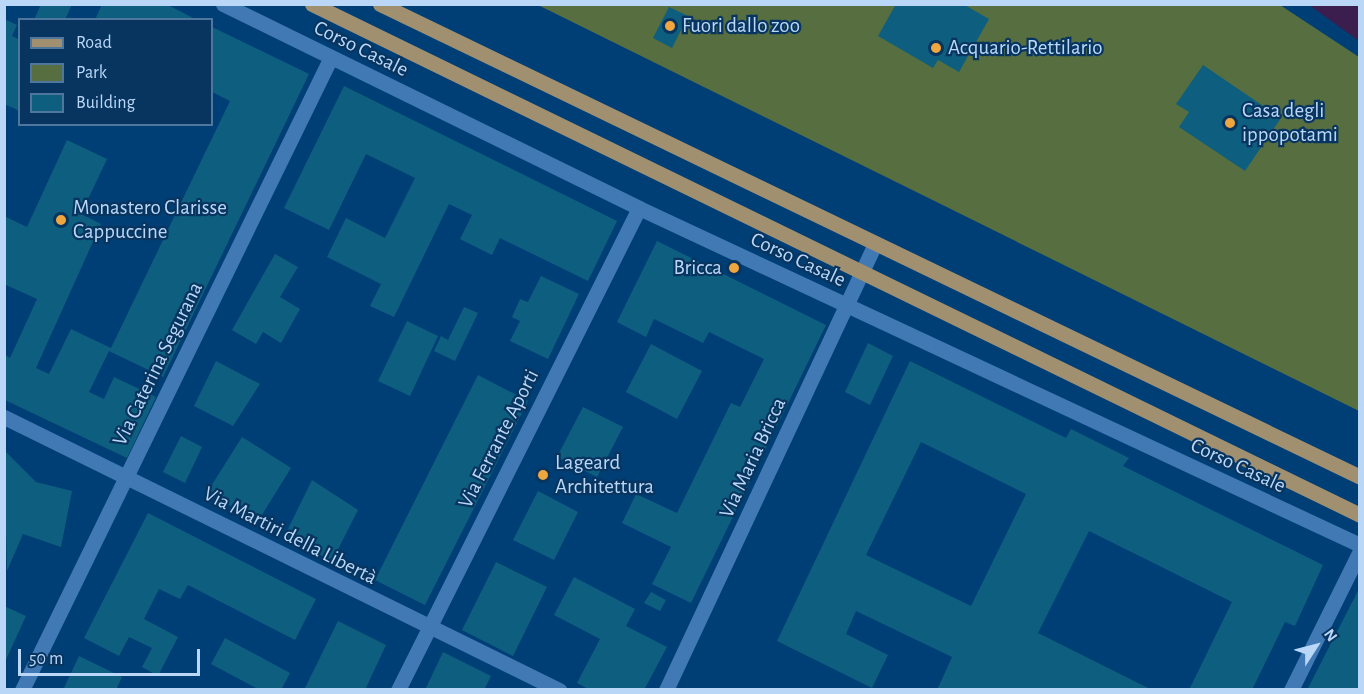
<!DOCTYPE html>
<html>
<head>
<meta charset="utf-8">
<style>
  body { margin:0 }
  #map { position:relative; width:1364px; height:694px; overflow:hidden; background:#003f76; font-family:"Alegreya Sans",sans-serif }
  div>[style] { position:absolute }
  .green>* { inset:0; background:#566e40 }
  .water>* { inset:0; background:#3b1e4d }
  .building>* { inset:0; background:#0e5f7f }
  .street>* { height:15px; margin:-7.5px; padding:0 7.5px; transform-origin:7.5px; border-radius:7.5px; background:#4079b4 }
  .primary>* { height:15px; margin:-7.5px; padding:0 7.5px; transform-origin:7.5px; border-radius:7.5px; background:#a19070 }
  .dots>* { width:16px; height:16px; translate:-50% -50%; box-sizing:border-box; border:3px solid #08355f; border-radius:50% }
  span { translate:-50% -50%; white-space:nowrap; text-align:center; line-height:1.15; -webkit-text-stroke:4.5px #08355f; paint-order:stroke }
  .poi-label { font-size:21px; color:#bad7f8 }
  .left { translate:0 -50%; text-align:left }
  .right { translate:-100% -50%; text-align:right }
  .street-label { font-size:21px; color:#bad7f8 }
  .frame { position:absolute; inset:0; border:6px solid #bad7f8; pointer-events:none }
  .legend { position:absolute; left:18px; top:18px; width:195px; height:108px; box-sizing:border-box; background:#08355f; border:2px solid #4f769c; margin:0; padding:8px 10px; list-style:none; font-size:18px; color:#bad7f8 }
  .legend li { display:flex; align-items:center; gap:12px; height:30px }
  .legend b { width:30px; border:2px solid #4f769c }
  .north { position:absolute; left:1286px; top:616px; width:60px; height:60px; -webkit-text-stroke:4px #08355f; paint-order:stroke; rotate:54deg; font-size:16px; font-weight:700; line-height:24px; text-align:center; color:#bad7f8 }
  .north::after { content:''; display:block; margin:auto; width:21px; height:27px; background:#bad7f8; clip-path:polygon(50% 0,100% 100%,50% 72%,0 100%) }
  .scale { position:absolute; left:18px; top:649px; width:182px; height:27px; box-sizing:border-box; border:3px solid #bad7f8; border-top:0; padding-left:8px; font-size:18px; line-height:21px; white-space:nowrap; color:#bad7f8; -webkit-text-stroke:4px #08355f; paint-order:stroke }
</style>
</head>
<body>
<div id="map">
  <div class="green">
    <i style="clip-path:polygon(538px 5px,1280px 5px,1359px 57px,1359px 411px)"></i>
  </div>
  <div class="water">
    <i style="clip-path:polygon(1309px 5px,1359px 5px,1359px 41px)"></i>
  </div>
  <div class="building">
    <i style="clip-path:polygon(41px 4px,72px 4px,65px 20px,34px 20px)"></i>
    <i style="clip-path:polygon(102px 4px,166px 4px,197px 20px,95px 20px)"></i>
    <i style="clip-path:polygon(896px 4px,963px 4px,989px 19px,959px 72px,938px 60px,933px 68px,878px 36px)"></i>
    <i style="clip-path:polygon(669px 7px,688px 16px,672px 48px,653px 38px)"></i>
    <i style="clip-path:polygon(4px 19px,17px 25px,12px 36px,20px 40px,20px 111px,4px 104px)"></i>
    <i style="clip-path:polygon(212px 27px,309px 74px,163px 377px,109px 351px,89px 392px,104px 399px,114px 377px,156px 397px,127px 458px,5px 400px,5px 355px,10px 358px,37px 299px,4px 284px,4px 216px,27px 227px,67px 140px,107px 159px,81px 214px,101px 224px,36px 368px,49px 374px,71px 329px,111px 348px,230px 101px,212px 92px)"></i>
    <i style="clip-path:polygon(1203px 65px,1281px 118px,1245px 171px,1179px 127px,1189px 112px,1176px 104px)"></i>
    <i style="clip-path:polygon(344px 86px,617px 221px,588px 281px,500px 238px,492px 255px,460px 239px,472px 215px,449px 204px,394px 317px,370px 306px,381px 284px,327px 257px,346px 218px,385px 238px,415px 178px,366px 154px,329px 230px,284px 208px)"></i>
    <i style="clip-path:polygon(657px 241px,826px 325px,691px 603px,652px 584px,671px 547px,622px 523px,636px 494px,677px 513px,731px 403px,740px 407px,764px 359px,709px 332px,703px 343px,654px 319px,646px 337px,617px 322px)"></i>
    <i style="clip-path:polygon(275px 254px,298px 267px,280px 297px,300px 309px,281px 343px,263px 332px,256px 344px,232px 330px)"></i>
    <i style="clip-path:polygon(541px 276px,579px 294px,548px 359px,510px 341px,520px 321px,512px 317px,520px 299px,528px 302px)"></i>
    <i style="clip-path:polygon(464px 307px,478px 313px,455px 361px,434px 351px,441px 336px,448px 340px)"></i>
    <i style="clip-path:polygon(407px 321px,438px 336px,410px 396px,378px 381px)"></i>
    <i style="clip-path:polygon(868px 343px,893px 356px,870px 405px,845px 392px)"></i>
    <i style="clip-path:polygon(651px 344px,702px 371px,677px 419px,626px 392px)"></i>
    <i style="clip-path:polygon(216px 361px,260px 384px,233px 426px,194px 406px)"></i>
    <i style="clip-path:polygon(evenodd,910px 361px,1066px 438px,1071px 429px,1129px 458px,1123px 466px,1323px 565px,1295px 626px,1285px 622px,1252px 690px,1189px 690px,1232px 602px,1089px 531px,1038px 633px,1152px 690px,937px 690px,952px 657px,856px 611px,846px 634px,888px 655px,872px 688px,777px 641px,910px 361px,921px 442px,1026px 494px,971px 606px,866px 555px,921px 442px)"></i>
    <i style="clip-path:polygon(478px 375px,528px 401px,425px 605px,375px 580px)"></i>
    <i style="clip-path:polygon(583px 407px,623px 427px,597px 477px,557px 457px)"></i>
    <i style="clip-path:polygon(181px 436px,202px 447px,185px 483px,163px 472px)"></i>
    <i style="clip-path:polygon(242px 437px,291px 468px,257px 523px,208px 491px)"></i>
    <i style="clip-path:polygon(4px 450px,36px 482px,72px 491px,61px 547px,23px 534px,7px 571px)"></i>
    <i style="clip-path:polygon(312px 480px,358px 510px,332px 561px,284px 537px)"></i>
    <i style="clip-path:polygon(538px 491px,578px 512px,554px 560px,513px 540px)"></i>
    <i style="clip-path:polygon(148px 513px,316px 599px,295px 640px,188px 585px,180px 599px,159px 589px,144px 619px,178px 637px,158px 676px,142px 667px,152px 648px,129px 637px,119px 656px,84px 638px)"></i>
    <i style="clip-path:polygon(496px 562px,547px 587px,513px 656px,462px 630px)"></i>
    <i style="clip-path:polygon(574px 577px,635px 609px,626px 626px,667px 647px,644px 690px,590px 690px,577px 683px,600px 639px,554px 615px)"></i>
    <i style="clip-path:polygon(1360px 587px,1360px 690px,1307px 690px)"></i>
    <i style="clip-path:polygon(651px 592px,666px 600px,660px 611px,644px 603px)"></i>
    <i style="clip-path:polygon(4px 606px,26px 616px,4px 664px)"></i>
    <i style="clip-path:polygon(338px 621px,386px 645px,365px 690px,304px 690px)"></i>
    <i style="clip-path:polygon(225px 638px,290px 673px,281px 690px,260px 690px,211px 664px)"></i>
    <i style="clip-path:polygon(443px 652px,491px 676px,484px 690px,425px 690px)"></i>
    <i style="clip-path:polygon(79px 656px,122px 677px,116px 690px,63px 690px)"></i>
  </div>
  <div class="street">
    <i style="left:223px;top:4px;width:463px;rotate:26.1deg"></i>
    <i style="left:639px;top:208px;width:796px;rotate:25.05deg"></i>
    <i style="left:4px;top:417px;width:619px;rotate:26.19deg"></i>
    <i style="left:22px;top:690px;width:704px;rotate:-63.98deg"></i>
    <i style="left:398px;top:690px;width:539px;rotate:-63.43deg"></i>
    <i style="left:666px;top:690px;width:493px;rotate:-64.9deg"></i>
    <i style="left:1291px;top:690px;width:155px;rotate:-63.6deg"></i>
  </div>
  <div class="primary">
    <i style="left:312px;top:4px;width:1166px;rotate:25.99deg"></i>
    <i style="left:380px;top:4px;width:1088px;rotate:25.76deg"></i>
  </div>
  <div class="dots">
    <i style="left:670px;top:26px;background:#f0a63f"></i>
    <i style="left:936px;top:48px;background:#f0a63f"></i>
    <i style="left:1230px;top:123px;background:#f0a63f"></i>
    <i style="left:61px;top:220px;background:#f0a63f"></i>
    <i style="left:734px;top:268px;background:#f0a63f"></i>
    <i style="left:543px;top:475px;background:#f0a63f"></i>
  </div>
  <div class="poi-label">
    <span class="left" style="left:682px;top:26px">Fuori dallo zoo</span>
    <span class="left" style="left:948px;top:48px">Acquario-Rettilario</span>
    <span class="left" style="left:1242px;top:123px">Casa degli<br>ippopotami</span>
    <span class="left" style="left:73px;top:220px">Monastero Clarisse<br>Cappuccine</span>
    <span class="right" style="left:722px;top:268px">Bricca</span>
    <span class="left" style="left:555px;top:475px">Lageard<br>Architettura</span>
  </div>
  <div class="street-label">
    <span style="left:361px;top:49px;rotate:26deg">Corso Casale</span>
    <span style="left:798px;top:260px;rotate:25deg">Corso Casale</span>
    <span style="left:158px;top:364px;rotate:-64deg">Via Caterina Segurana</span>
    <span style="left:499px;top:439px;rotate:-63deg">Via Ferrante Aporti</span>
    <span style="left:753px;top:458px;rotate:-65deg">Via Maria Bricca</span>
    <span style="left:1238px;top:466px;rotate:25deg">Corso Casale</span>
    <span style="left:290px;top:536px;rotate:27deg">Via Martiri della Libertà</span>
  </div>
  <div class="frame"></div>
  <ul class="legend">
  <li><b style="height:8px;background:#a19070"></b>Road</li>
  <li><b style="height:16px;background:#566e40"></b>Park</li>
  <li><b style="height:16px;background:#0e5f7f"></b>Building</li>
  </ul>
  <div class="north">N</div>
  <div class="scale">50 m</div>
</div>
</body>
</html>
